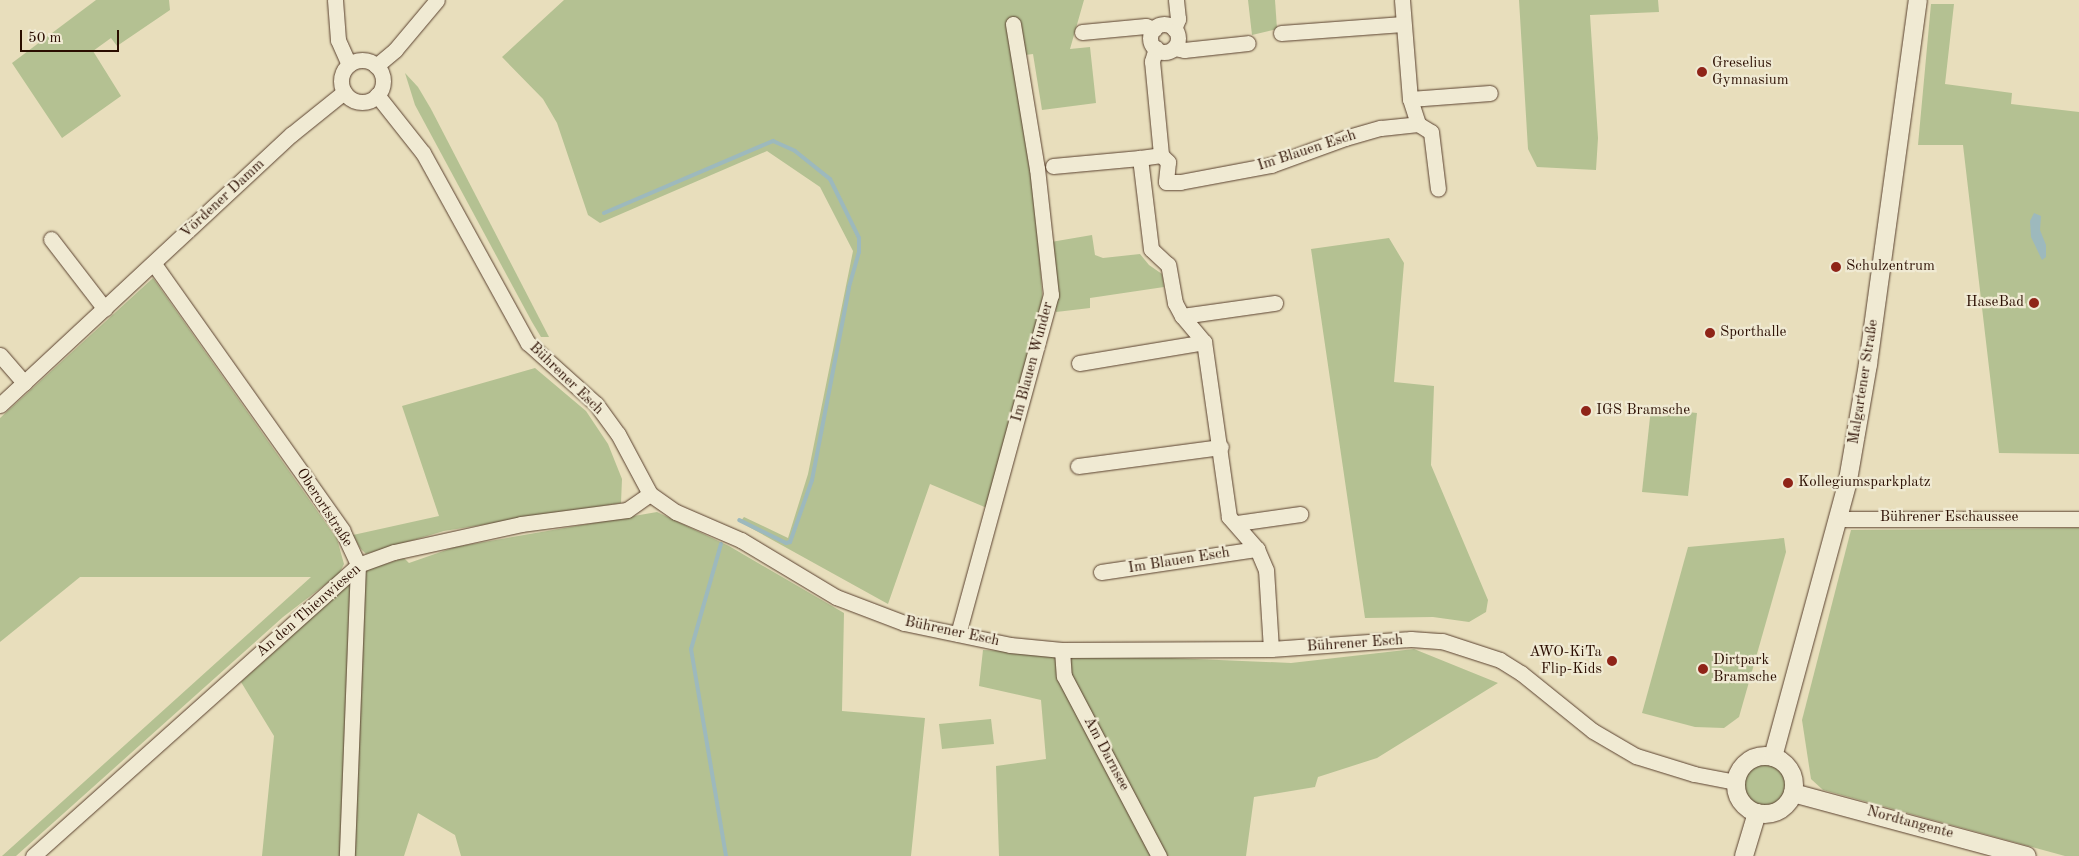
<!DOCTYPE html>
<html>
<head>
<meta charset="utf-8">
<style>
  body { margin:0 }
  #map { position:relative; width:2079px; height:856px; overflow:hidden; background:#e8debc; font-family:"Old Standard TT",serif }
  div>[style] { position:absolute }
  .green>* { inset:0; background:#b4c192 }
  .round { border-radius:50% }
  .water>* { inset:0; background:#9db9bd }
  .stream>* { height:4px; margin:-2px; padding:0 2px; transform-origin:2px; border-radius:2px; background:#9db9bd }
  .roads { filter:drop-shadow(0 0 1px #5a412f) drop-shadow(0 0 1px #5a412f) }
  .minor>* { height:15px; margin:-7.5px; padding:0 7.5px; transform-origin:7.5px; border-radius:7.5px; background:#f0ead3 }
  .minor>.ring { margin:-7.5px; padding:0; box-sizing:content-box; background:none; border:15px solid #f0ead3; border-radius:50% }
  .tertiary>* { height:18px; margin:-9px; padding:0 9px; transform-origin:9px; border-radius:9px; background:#f0ead3 }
  .tertiary>.ring { margin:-9px; padding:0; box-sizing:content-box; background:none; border:18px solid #f0ead3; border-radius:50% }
  .dots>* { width:14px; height:14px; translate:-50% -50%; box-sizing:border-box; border:2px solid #f0ead3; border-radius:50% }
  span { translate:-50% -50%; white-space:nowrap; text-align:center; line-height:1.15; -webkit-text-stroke:4.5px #f0ead3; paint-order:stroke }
  .poi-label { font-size:15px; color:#2a0d00 }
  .left { translate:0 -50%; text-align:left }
  .right { translate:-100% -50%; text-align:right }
  .street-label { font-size:15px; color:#2a0d00 }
  .scale { position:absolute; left:20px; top:30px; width:99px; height:22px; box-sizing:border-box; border:2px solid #2a0d00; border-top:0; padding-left:6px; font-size:15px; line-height:18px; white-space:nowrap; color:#2a0d00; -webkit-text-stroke:4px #f0ead3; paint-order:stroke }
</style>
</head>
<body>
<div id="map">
  <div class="green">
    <i style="clip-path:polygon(96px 0,169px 0,170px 10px,117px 46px,111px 38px,93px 51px,121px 96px,62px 138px,12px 63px)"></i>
    <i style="clip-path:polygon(564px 0,1084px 0,1070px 49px,1090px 47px,1096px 103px,1042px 110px,1033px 54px,1025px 55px,1043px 305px,987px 508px,930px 484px,888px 604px,740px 522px,744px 517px,788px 538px,808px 474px,853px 251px,820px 187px,767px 151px,600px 223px,588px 215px,557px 123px,543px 99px,502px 57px)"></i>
    <i style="clip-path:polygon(1248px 0,1275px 0,1277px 29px,1252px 35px)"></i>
    <i style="clip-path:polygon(1519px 0,1658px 0,1659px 12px,1590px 15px,1598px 138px,1596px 170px,1537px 167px,1528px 149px)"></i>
    <i style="clip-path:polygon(1931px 4px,1954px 4px,1945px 84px,2012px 93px,2011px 104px,2079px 112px,2079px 454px,1999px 453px,1963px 145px,1918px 145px)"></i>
    <i style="clip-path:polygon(405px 73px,418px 87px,431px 109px,549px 337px,541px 337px,532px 322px,415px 105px)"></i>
    <i style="clip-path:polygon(1092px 235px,1095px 255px,1103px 258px,1140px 254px,1149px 265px,1162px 274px,1164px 287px,1090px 298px,1090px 308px,1056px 312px,1051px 242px)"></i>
    <i style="clip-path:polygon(1389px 238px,1404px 263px,1394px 382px,1434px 386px,1431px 465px,1488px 600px,1486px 612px,1469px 622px,1433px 617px,1365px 618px,1311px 249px)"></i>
    <i style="clip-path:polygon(153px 278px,337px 539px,344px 564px,339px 574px,283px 617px,16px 856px,2px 856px,311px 577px,80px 577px,0 642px,0 418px)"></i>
    <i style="clip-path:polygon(535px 368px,586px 411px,608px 444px,622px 479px,621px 503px,444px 531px,366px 554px,360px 548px,353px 535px,439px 516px,402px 406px)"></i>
    <i style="clip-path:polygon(1651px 408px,1697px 413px,1688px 496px,1642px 492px)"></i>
    <i style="clip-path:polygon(657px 512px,729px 546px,844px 613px,842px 711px,925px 718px,911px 856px,461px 856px,455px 835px,418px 813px,404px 856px,262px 856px,274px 736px,241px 682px,353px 580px,370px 569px,404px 558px,409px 563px,455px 547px)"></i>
    <i style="clip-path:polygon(2079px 528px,2079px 856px,2065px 856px,1823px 790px,1811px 779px,1802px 720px,1851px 530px)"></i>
    <i style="clip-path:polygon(1784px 538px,1786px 552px,1739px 717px,1724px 728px,1695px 727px,1642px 713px,1688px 547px)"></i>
    <i style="clip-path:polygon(1414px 649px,1498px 683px,1377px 758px,1318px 777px,1315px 787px,1254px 797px,1246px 856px,999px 856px,996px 766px,1046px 759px,1041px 700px,979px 686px,983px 650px,1291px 663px)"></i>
    <i style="clip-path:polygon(991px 719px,994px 744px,942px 749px,939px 724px)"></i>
    <i class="round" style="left:1744px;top:764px;width:42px;height:42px"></i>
  </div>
  <div class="water">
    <i style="clip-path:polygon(2034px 213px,2041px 216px,2040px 230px,2046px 245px,2046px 257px,2042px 260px,2031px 237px,2030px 221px)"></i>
  </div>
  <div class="stream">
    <i style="left:604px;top:213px;width:184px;rotate:-23.1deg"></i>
    <i style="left:773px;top:141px;width:24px;rotate:24deg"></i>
    <i style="left:795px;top:151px;width:45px;rotate:38.7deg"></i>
    <i style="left:830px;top:179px;width:66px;rotate:63.8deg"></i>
    <i style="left:859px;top:238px;width:14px;rotate:90deg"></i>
    <i style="left:859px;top:252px;width:37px;rotate:106deg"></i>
    <i style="left:849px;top:288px;width:196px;rotate:100.9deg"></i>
    <i style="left:812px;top:480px;width:66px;rotate:109.5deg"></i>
    <i style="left:790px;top:542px;width:4px;rotate:166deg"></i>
    <i style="left:786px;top:543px;width:52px;rotate:-153.9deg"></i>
    <i style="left:721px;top:544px;width:109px;rotate:105.9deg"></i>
    <i style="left:691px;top:649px;width:210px;rotate:80.4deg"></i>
  </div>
  <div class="roads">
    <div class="minor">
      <i style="left:335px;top:0;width:40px;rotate:85.7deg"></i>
      <i style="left:338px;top:40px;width:27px;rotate:66deg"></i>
      <i style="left:1402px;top:0;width:99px;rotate:85.4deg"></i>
      <i style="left:1410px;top:99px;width:26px;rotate:72deg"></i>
      <i class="ring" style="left:1150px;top:24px;width:13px;height:13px"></i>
      <i style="left:1174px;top:29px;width:11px;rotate:-68deg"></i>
      <i style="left:1178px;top:19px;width:19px;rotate:-96deg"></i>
      <i style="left:1082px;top:32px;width:64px;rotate:-5.4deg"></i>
      <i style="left:1146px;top:26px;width:9px;rotate:21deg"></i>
      <i style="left:1281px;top:33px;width:122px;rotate:-4.2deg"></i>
      <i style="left:1156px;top:48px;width:14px;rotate:107deg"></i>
      <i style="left:1152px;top:61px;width:94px;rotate:84.5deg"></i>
      <i style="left:1174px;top:48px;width:10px;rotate:11deg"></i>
      <i style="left:1184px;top:50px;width:64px;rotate:-6.2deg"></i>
      <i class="ring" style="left:341px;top:60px;width:27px;height:27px"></i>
      <i style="left:376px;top:66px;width:25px;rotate:-40deg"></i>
      <i style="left:395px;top:50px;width:65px;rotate:-50deg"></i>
      <i style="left:377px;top:95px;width:74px;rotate:51.6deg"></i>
      <i style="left:423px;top:153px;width:217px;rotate:61.1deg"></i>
      <i style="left:528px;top:343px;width:91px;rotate:41.9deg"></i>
      <i style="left:596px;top:404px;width:37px;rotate:54deg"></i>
      <i style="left:618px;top:434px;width:68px;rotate:61.9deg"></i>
      <i style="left:650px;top:494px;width:32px;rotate:35deg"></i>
      <i style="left:676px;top:512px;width:71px;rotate:23.3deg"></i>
      <i style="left:741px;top:540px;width:111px;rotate:31deg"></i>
      <i style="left:836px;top:597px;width:73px;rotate:20.9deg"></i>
      <i style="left:904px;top:623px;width:108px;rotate:11.7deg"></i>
      <i style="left:1010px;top:645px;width:52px;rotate:5.5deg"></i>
      <i style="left:1062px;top:650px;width:209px;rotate:-0.3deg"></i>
      <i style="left:1271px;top:649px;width:140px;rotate:-4.1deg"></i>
      <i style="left:1411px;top:639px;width:31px;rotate:4deg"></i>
      <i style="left:1442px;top:641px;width:61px;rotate:18.1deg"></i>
      <i style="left:1500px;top:660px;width:25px;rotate:32deg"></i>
      <i style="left:1521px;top:673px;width:92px;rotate:38.9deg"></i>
      <i style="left:1593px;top:731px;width:50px;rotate:30.2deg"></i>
      <i style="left:1636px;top:756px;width:61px;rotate:17.2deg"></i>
      <i style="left:1694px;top:774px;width:43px;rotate:10.8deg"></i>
      <i style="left:1410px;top:99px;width:80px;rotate:-4.3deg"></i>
      <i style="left:1053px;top:166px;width:87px;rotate:-5.3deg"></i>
      <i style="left:51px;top:239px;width:88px;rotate:52.4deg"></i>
      <i style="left:154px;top:264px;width:326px;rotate:54.7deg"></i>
      <i style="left:342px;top:530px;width:38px;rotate:65deg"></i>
      <i style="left:358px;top:565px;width:291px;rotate:92.2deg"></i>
      <i style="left:1182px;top:316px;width:94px;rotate:-8deg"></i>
      <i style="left:0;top:355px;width:37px;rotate:49deg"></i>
      <i style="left:1079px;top:363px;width:127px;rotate:-9.5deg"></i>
      <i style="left:0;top:405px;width:398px;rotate:-42.9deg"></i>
      <i style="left:292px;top:134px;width:67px;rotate:-38.9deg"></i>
      <i style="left:1078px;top:466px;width:144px;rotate:-7.6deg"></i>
      <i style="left:1839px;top:519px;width:240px"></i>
      <i style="left:1237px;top:523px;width:64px;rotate:-8.1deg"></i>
      <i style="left:1101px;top:572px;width:158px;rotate:-8.4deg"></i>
      <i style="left:958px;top:634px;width:352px;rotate:-74.7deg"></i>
      <i style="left:1051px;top:295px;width:127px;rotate:-96.3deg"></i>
      <i style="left:1037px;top:169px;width:147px;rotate:-99.4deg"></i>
      <i style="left:1271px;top:649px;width:79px;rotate:-93.6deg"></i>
      <i style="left:1266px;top:570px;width:23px;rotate:-113deg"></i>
      <i style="left:1257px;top:549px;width:43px;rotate:-131.2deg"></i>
      <i style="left:1229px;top:517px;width:177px;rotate:-98.1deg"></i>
      <i style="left:1204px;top:342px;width:34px;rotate:-130deg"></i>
      <i style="left:1182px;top:316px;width:15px;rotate:-118deg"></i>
      <i style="left:1175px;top:303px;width:39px;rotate:-100deg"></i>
      <i style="left:1168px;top:265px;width:23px;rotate:-137deg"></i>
      <i style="left:1151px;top:249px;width:92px;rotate:-96.9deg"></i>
      <i style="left:1140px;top:158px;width:21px;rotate:-8deg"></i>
      <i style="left:1161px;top:155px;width:10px;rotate:45deg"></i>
      <i style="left:1168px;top:162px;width:20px;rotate:96deg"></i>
      <i style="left:1166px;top:182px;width:14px"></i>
      <i style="left:1180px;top:182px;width:93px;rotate:-10.6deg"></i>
      <i style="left:1271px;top:165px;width:79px;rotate:-20deg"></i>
      <i style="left:1345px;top:138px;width:37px;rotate:-16deg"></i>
      <i style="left:1381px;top:128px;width:37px;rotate:-6deg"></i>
      <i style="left:1418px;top:124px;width:15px;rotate:32deg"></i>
      <i style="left:1431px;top:132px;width:57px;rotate:83deg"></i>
      <i style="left:1062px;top:650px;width:26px;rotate:86deg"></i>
      <i style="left:1064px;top:676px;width:204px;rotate:62.2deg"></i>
      <i style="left:33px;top:856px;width:436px;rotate:-41.8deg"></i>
      <i style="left:358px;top:565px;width:38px;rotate:-20deg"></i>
      <i style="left:394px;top:552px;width:130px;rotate:-12.4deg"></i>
      <i style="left:521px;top:524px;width:107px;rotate:-7.5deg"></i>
      <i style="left:627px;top:510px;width:28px;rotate:-35deg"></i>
    </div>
    <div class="tertiary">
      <i class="ring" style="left:1736px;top:756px;width:40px;height:40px"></i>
      <i style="left:1773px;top:757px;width:287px;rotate:-74.8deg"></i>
      <i style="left:1848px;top:480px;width:118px;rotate:-80.2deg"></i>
      <i style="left:1868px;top:364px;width:367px;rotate:-82.2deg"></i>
      <i style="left:1793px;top:793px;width:242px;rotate:15.1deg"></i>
      <i style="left:1744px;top:856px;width:45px;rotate:-73.2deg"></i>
    </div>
  </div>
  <div class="dots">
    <i style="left:1702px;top:72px;background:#8f2418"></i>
    <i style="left:1836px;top:267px;background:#8f2418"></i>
    <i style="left:2034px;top:303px;background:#8f2418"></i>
    <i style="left:1710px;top:333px;background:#8f2418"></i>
    <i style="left:1586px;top:411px;background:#8f2418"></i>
    <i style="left:1788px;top:483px;background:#8f2418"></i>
    <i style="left:1612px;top:661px;background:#8f2418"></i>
    <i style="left:1703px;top:669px;background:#8f2418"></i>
  </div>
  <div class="poi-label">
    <span class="left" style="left:1712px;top:72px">Greselius<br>Gymnasium</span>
    <span class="left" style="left:1846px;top:267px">Schulzentrum</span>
    <span class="right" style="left:2024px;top:303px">HaseBad</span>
    <span class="left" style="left:1720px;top:333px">Sporthalle</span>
    <span class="left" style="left:1596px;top:411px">IGS Bramsche</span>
    <span class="left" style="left:1798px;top:483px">Kollegiumsparkplatz</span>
    <span class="right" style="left:1602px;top:661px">AWO-KiTa<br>Flip-Kids</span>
    <span class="left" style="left:1713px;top:669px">Dirtpark<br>Bramsche</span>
  </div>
  <div class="street-label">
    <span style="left:1307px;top:151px;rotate:-18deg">Im Blauen Esch</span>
    <span style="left:223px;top:199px;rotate:-43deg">Vördener Damm</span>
    <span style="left:1033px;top:362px;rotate:-75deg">Im Blauen Wunder</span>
    <span style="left:566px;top:379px;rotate:44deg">Bührener Esch</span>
    <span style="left:1864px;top:382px;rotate:-81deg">Malgartener Straße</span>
    <span style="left:324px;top:508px;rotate:57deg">Oberortstraße</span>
    <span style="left:1949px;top:518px">Bührener Eschaussee</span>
    <span style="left:1179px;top:561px;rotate:-9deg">Im Blauen Esch</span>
    <span style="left:309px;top:611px;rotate:-41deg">An den Thienwiesen</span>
    <span style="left:952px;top:632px;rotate:12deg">Bührener Esch</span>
    <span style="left:1355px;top:644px;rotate:-4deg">Bührener Esch</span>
    <span style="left:1106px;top:754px;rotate:62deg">Am Darnsee</span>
    <span style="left:1910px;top:823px;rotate:15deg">Nordtangente</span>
  </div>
  <div class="scale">50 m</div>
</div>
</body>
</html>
